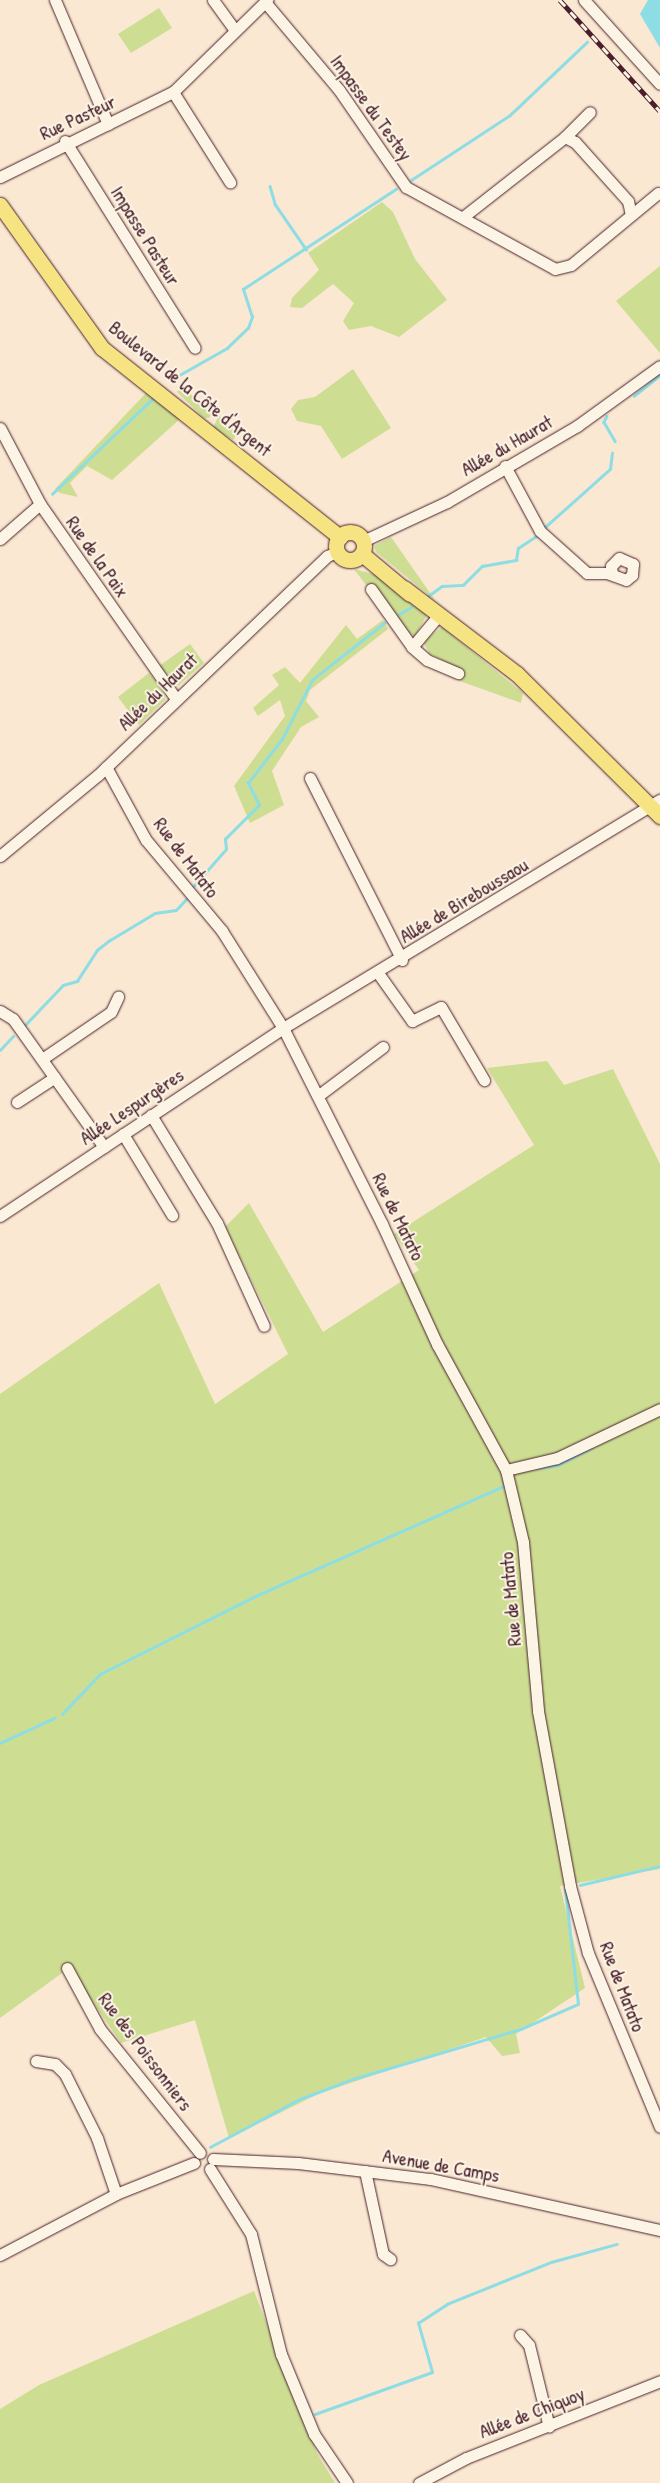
<!DOCTYPE html>
<html>
<head>
<meta charset="utf-8">
<style>
  body { margin:0 }
  #map { position:relative; width:660px; height:2483px; overflow:hidden; background:#fae8d2; font-family:"Patrick Hand",sans-serif }
  div>[style] { position:absolute }
  .green>* { inset:0; background:#cdde93 }
  .water>* { inset:0; background:#8cdde4 }
  .stream>* { height:2.5px; margin:-1.25px; padding:0 1.25px; transform-origin:1.25px; border-radius:1.25px; background:#8cdde4 }
  .roads { filter:drop-shadow(0 0 1px #4a1f2b) drop-shadow(0 0 1px #4a1f2b) }
  .minor>* { height:11px; margin:-5.5px; padding:0 5.5px; transform-origin:5.5px; border-radius:5.5px; background:#fcf5e5 }
  .major>* { height:15px; margin:-7.5px; padding:0 7.5px; transform-origin:7.5px; border-radius:7.5px; background:#f6e381 }
  .major>.ring { margin:-7.5px; padding:0; box-sizing:content-box; background:none; border:15px solid #f6e381; border-radius:50% }
  .rail>* { height:4.5px; margin-top:-2.25px; transform-origin:0; background:repeating-linear-gradient(90deg,#fcf5e5 0 8px,#4a1f2b 0 16px); box-sizing:border-box; border-block:1px solid #4a1f2b }
  span { translate:-50% -50%; white-space:nowrap; text-align:center; line-height:1.15; -webkit-text-stroke:4px #fcf5e5; paint-order:stroke }
  .street-label { font-size:19px; color:#4a1f2b }
</style>
</head>
<body>
<div id="map">
  <div class="green">
    <i style="clip-path:polygon(159px 8px,172px 28px,131px 53px,118px 34px)"></i>
    <i style="clip-path:polygon(382px 202px,393px 212px,415px 259px,447px 300px,399px 337px,371px 326px,349px 330px,343px 321px,354px 303px,333px 284px,302px 308px,290px 307px,292px 298px,319px 270px,308px 253px)"></i>
    <i style="clip-path:polygon(660px 266px,660px 353px,616px 301px)"></i>
    <i style="clip-path:polygon(353px 369px,391px 428px,342px 459px,321px 426px,297px 421px,291px 409px,298px 400px,315px 397px)"></i>
    <i style="clip-path:polygon(181px 387px,214px 411px,209px 418px,204px 418px,177px 392px)"></i>
    <i style="clip-path:polygon(146px 393px,180px 419px,112px 480px,87px 466px,70px 483px,78px 497px,60px 493px,55px 489px)"></i>
    <i style="clip-path:polygon(219px 415px,237px 434px,233px 440px,213px 428px)"></i>
    <i style="clip-path:polygon(391px 537px,435px 600px,376px 552px,374px 546px)"></i>
    <i style="clip-path:polygon(354px 569px,384px 577px,427px 615px,415px 636px,407px 632px,375px 587px,366px 585px)"></i>
    <i style="clip-path:polygon(383px 620px,388px 629px,310px 690px,306px 701px,319px 717px,301px 727px,272px 771px,284px 805px,250px 823px,234px 786px,285px 716px,280px 700px,258px 716px,253px 708px,279px 685px,272px 675px,285px 667px,300px 683px,346px 625px,357px 639px)"></i>
    <i style="clip-path:polygon(442px 627px,523px 693px,521px 703px,457px 680px,460px 669px,430px 654px,423px 642px)"></i>
    <i style="clip-path:polygon(190px 644px,204px 663px,178px 686px,159px 666px)"></i>
    <i style="clip-path:polygon(149px 673px,165px 692px,165px 700px,139px 725px,118px 697px)"></i>
    <i style="clip-path:polygon(547px 1061px,564px 1085px,613px 1069px,660px 1164px,660px 1869px,560px 1886px,585px 1988px,516px 2034px,520px 2053px,502px 2056px,486px 2037px,318px 2094px,229px 2138px,195px 2020px,121px 2043px,69px 1968px,0 2018px,0 1394px,159px 1283px,215px 1404px,288px 1354px,225px 1227px,249px 1203px,323px 1332px,419px 1270px,394px 1234px,534px 1145px,487px 1068px)"></i>
    <i style="clip-path:polygon(254px 2291px,317px 2453px,335px 2483px,0 2483px,0 2409px,39px 2385px)"></i>
  </div>
  <div class="water">
    <i style="clip-path:polygon(648px 0,660px 0,660px 48px,640px 14px)"></i>
  </div>
  <div class="stream">
    <i style="left:411px;top:180px;width:118px;rotate:-33.3deg"></i>
    <i style="left:510px;top:115px;width:106px;rotate:-43.5deg"></i>
    <i style="left:270px;top:186px;width:19px;rotate:74deg"></i>
    <i style="left:275px;top:204px;width:55px;rotate:55.4deg"></i>
    <i style="left:174px;top:378px;width:61px;rotate:-29.5deg"></i>
    <i style="left:227px;top:348px;width:29px;rotate:-44deg"></i>
    <i style="left:248px;top:328px;width:12px;rotate:-70deg"></i>
    <i style="left:252px;top:317px;width:29px;rotate:-108deg"></i>
    <i style="left:243px;top:289px;width:183px;rotate:-33.2deg"></i>
    <i style="left:634px;top:396px;width:33px;rotate:-39deg"></i>
    <i style="left:607px;top:416px;width:7px;rotate:117deg"></i>
    <i style="left:604px;top:422px;width:22px;rotate:60deg"></i>
    <i style="left:52px;top:494px;width:138px;rotate:-43.5deg"></i>
    <i style="left:545px;top:527px;width:87px;rotate:-41.7deg"></i>
    <i style="left:610px;top:469px;width:16px;rotate:-83deg"></i>
    <i style="left:428px;top:596px;width:17px;rotate:-36deg"></i>
    <i style="left:442px;top:586px;width:21px;rotate:-3deg"></i>
    <i style="left:463px;top:585px;width:27px;rotate:-45deg"></i>
    <i style="left:482px;top:566px;width:35px;rotate:-10deg"></i>
    <i style="left:516px;top:560px;width:12px;rotate:-81deg"></i>
    <i style="left:518px;top:548px;width:24px;rotate:-33deg"></i>
    <i style="left:399px;top:614px;width:14px;rotate:-30deg"></i>
    <i style="left:191px;top:889px;width:53px;rotate:-48.8deg"></i>
    <i style="left:226px;top:849px;width:10px;rotate:-96deg"></i>
    <i style="left:225px;top:839px;width:48px;rotate:-45deg"></i>
    <i style="left:259px;top:805px;width:25px;rotate:-117deg"></i>
    <i style="left:248px;top:783px;width:56px;rotate:-52.3deg"></i>
    <i style="left:282px;top:739px;width:66px;rotate:-63deg"></i>
    <i style="left:312px;top:680px;width:92px;rotate:-38.4deg"></i>
    <i style="left:25px;top:1025px;width:55px;rotate:-46.5deg"></i>
    <i style="left:63px;top:985px;width:15px;rotate:-16deg"></i>
    <i style="left:77px;top:981px;width:37px;rotate:-57deg"></i>
    <i style="left:97px;top:950px;width:16px;rotate:-38deg"></i>
    <i style="left:110px;top:940px;width:52px;rotate:-31deg"></i>
    <i style="left:155px;top:913px;width:21px;rotate:-8deg"></i>
    <i style="left:176px;top:910px;width:18px;rotate:-47deg"></i>
    <i style="left:0;top:1050px;width:19px;rotate:-47deg"></i>
    <i style="left:537px;top:1468px;width:21px;rotate:-8deg"></i>
    <i style="left:558px;top:1465px;width:38px;rotate:-27deg"></i>
    <i style="left:62px;top:1714px;width:55px;rotate:-46.5deg"></i>
    <i style="left:100px;top:1674px;width:179px;rotate:-26.6deg"></i>
    <i style="left:260px;top:1594px;width:269px;rotate:-23.9deg"></i>
    <i style="left:0;top:1743px;width:60px;rotate:-24.8deg"></i>
    <i style="left:580px;top:1885px;width:82px;rotate:-13.4deg"></i>
    <i style="left:210px;top:2147px;width:102px;rotate:-28.1deg"></i>
    <i style="left:300px;top:2099px;width:57px;rotate:-20.7deg"></i>
    <i style="left:353px;top:2079px;width:175px;rotate:-16.6deg"></i>
    <i style="left:521px;top:2029px;width:62px;rotate:-23.7deg"></i>
    <i style="left:578px;top:2004px;width:115px;rotate:-96.5deg"></i>
    <i style="left:315px;top:2414px;width:124px;rotate:-19.7deg"></i>
    <i style="left:432px;top:2372px;width:51px;rotate:-105.9deg"></i>
    <i style="left:418px;top:2323px;width:35px;rotate:-33deg"></i>
    <i style="left:447px;top:2304px;width:112px;rotate:-22deg"></i>
    <i style="left:551px;top:2262px;width:68px;rotate:-15.3deg"></i>
  </div>
  <div class="roads">
    <div class="minor">
      <i style="left:55px;top:0;width:135px;rotate:66.9deg"></i>
      <i style="left:213px;top:0;width:37px;rotate:54deg"></i>
      <i style="left:584px;top:0;width:113px;rotate:47.9deg"></i>
      <i style="left:265px;top:2px;width:115px;rotate:49.9deg"></i>
      <i style="left:339px;top:90px;width:118px;rotate:55.4deg"></i>
      <i style="left:406px;top:187px;width:170px;rotate:28.8deg"></i>
      <i style="left:555px;top:269px;width:16px;rotate:-14deg"></i>
      <i style="left:571px;top:265px;width:113px;rotate:-39.6deg"></i>
      <i style="left:173px;top:92px;width:107px;rotate:57.7deg"></i>
      <i style="left:565px;top:137px;width:35px;rotate:-45deg"></i>
      <i style="left:65px;top:141px;width:244px;rotate:57.9deg"></i>
      <i style="left:0;top:177px;width:193px;rotate:-26.2deg"></i>
      <i style="left:173px;top:92px;width:132px;rotate:-44.4deg"></i>
      <i style="left:463px;top:217px;width:130px;rotate:-38.1deg"></i>
      <i style="left:565px;top:137px;width:11px;rotate:27deg"></i>
      <i style="left:575px;top:142px;width:79px;rotate:48.1deg"></i>
      <i style="left:628px;top:201px;width:14px;rotate:78deg"></i>
      <i style="left:0;top:428px;width:86px;rotate:62.2deg"></i>
      <i style="left:40px;top:504px;width:238px;rotate:55.1deg"></i>
      <i style="left:505px;top:466px;width:74px;rotate:61.7deg"></i>
      <i style="left:540px;top:531px;width:63px;rotate:41.8deg"></i>
      <i style="left:587px;top:573px;width:20px"></i>
      <i style="left:607px;top:573px;width:20px;rotate:20deg"></i>
      <i style="left:626px;top:580px;width:8px;rotate:-40deg"></i>
      <i style="left:632px;top:575px;width:11px;rotate:-85deg"></i>
      <i style="left:633px;top:564px;width:15px;rotate:-157deg"></i>
      <i style="left:619px;top:558px;width:11px;rotate:135deg"></i>
      <i style="left:611px;top:566px;width:8px;rotate:83deg"></i>
      <i style="left:0;top:539px;width:53px;rotate:-41.2deg"></i>
      <i style="left:363px;top:541px;width:93px;rotate:-24.9deg"></i>
      <i style="left:447px;top:502px;width:151px;rotate:-30.3deg"></i>
      <i style="left:577px;top:426px;width:102px;rotate:-35.9deg"></i>
      <i style="left:371px;top:589px;width:71px;rotate:54.7deg"></i>
      <i style="left:412px;top:647px;width:20px;rotate:41deg"></i>
      <i style="left:427px;top:660px;width:34px;rotate:23deg"></i>
      <i style="left:412px;top:647px;width:38px;rotate:-50deg"></i>
      <i style="left:106px;top:767px;width:83px;rotate:61.3deg"></i>
      <i style="left:146px;top:840px;width:119px;rotate:50.1deg"></i>
      <i style="left:222px;top:931px;width:115px;rotate:57.8deg"></i>
      <i style="left:283px;top:1028px;width:220px;rotate:63.2deg"></i>
      <i style="left:382px;top:1224px;width:132px;rotate:65.4deg"></i>
      <i style="left:437px;top:1344px;width:144px;rotate:61.3deg"></i>
      <i style="left:506px;top:1470px;width:74px;rotate:76.7deg"></i>
      <i style="left:523px;top:1542px;width:170px;rotate:84.9deg"></i>
      <i style="left:538px;top:1711px;width:178px;rotate:79.6deg"></i>
      <i style="left:570px;top:1886px;width:69px;rotate:75deg"></i>
      <i style="left:588px;top:1953px;width:188px;rotate:67.5deg"></i>
      <i style="left:310px;top:778px;width:204px;rotate:63.2deg"></i>
      <i style="left:0;top:856px;width:127px;rotate:-39.6deg"></i>
      <i style="left:98px;top:775px;width:317px;rotate:-43.7deg"></i>
      <i style="left:327px;top:556px;width:11px;rotate:-22deg"></i>
      <i style="left:378px;top:973px;width:59px;rotate:54.7deg"></i>
      <i style="left:412px;top:1021px;width:32px;rotate:-26deg"></i>
      <i style="left:441px;top:1007px;width:85px;rotate:59.5deg"></i>
      <i style="left:0;top:1011px;width:15px;rotate:32deg"></i>
      <i style="left:13px;top:1019px;width:157px;rotate:54.6deg"></i>
      <i style="left:42px;top:1059px;width:83px;rotate:-34.3deg"></i>
      <i style="left:111px;top:1012px;width:17px;rotate:-65deg"></i>
      <i style="left:319px;top:1095px;width:80px;rotate:-36.9deg"></i>
      <i style="left:17px;top:1102px;width:45px;rotate:-33.3deg"></i>
      <i style="left:151px;top:1115px;width:127px;rotate:58.6deg"></i>
      <i style="left:217px;top:1223px;width:113px;rotate:65.5deg"></i>
      <i style="left:123px;top:1134px;width:95px;rotate:58.8deg"></i>
      <i style="left:0;top:1216px;width:340px;rotate:-33.6deg"></i>
      <i style="left:283px;top:1028px;width:441px;rotate:-31.2deg"></i>
      <i style="left:506px;top:1470px;width:52px;rotate:-13.2deg"></i>
      <i style="left:557px;top:1458px;width:114px;rotate:-25.4deg"></i>
      <i style="left:67px;top:1968px;width:69px;rotate:61.6deg"></i>
      <i style="left:100px;top:2029px;width:159px;rotate:51.1deg"></i>
      <i style="left:36px;top:2061px;width:19px;rotate:9deg"></i>
      <i style="left:55px;top:2064px;width:14px;rotate:45deg"></i>
      <i style="left:65px;top:2074px;width:72px;rotate:63.4deg"></i>
      <i style="left:97px;top:2138px;width:59px;rotate:71.3deg"></i>
      <i style="left:213px;top:2159px;width:85px;rotate:2.7deg"></i>
      <i style="left:298px;top:2163px;width:134px;rotate:6.9deg"></i>
      <i style="left:431px;top:2179px;width:235px;rotate:12.6deg"></i>
      <i style="left:210px;top:2169px;width:77px;rotate:57.8deg"></i>
      <i style="left:251px;top:2234px;width:124px;rotate:76deg"></i>
      <i style="left:281px;top:2354px;width:87px;rotate:67.6deg"></i>
      <i style="left:314px;top:2434px;width:59px;rotate:56deg"></i>
      <i style="left:365px;top:2171px;width:85px;rotate:77.8deg"></i>
      <i style="left:383px;top:2254px;width:9px;rotate:36deg"></i>
      <i style="left:0;top:2255px;width:131px;rotate:-27.7deg"></i>
      <i style="left:116px;top:2194px;width:84px;rotate:-21.7deg"></i>
      <i style="left:520px;top:2335px;width:13px;rotate:48deg"></i>
      <i style="left:529px;top:2345px;width:84px;rotate:76.3deg"></i>
      <i style="left:419px;top:2483px;width:53px;rotate:-28deg"></i>
      <i style="left:466px;top:2458px;width:209px;rotate:-21.6deg"></i>
    </div>
    <div class="major">
      <i style="left:0;top:205px;width:176px;rotate:54.5deg"></i>
      <i style="left:102px;top:348px;width:304px;rotate:38.5deg"></i>
      <i class="ring" style="left:336px;top:532px;width:13px;height:13px"></i>
      <i style="left:362px;top:554px;width:62px;rotate:39.8deg"></i>
      <i style="left:404px;top:588px;width:142px;rotate:37.3deg"></i>
      <i style="left:517px;top:674px;width:202px;rotate:44.8deg"></i>
    </div>
  </div>
  <div class="rail">
    <i style="left:560px;top:0;width:149px;rotate:48deg"></i>
  </div>
  <div class="street-label">
    <span style="left:371px;top:108px;rotate:54deg">Impasse du Testey</span>
    <span style="left:78px;top:118px;rotate:-25deg">Rue Pasteur</span>
    <span style="left:145px;top:236px;rotate:58deg">Impasse Pasteur</span>
    <span style="left:190px;top:389px;rotate:39deg">Boulevard de la Côte d'Argent</span>
    <span style="left:507px;top:446px;rotate:-30deg">Allée du Haurat</span>
    <span style="left:97px;top:557px;rotate:55deg">Rue de la Paix</span>
    <span style="left:158px;top:692px;rotate:-44deg">Allée du Haurat</span>
    <span style="left:186px;top:858px;rotate:53deg">Rue de Matato</span>
    <span style="left:464px;top:901px;rotate:-31deg">Allée de Bireboussaou</span>
    <span style="left:132px;top:1107px;rotate:-34deg">Allée Lespurgères</span>
    <span style="left:398px;top:1217px;rotate:64deg">Rue de Matato</span>
    <span style="left:511px;top:1599px;rotate:-95deg">Rue de Matato</span>
    <span style="left:622px;top:1987px;rotate:69deg">Rue de Matato</span>
    <span style="left:145px;top:2052px;rotate:53deg">Rue des Poissonniers</span>
    <span style="left:441px;top:2166px;rotate:10deg">Avenue de Camps</span>
    <span style="left:532px;top:2413px;rotate:-21deg">Allée de Chiquoy</span>
  </div>
</div>
</body>
</html>
